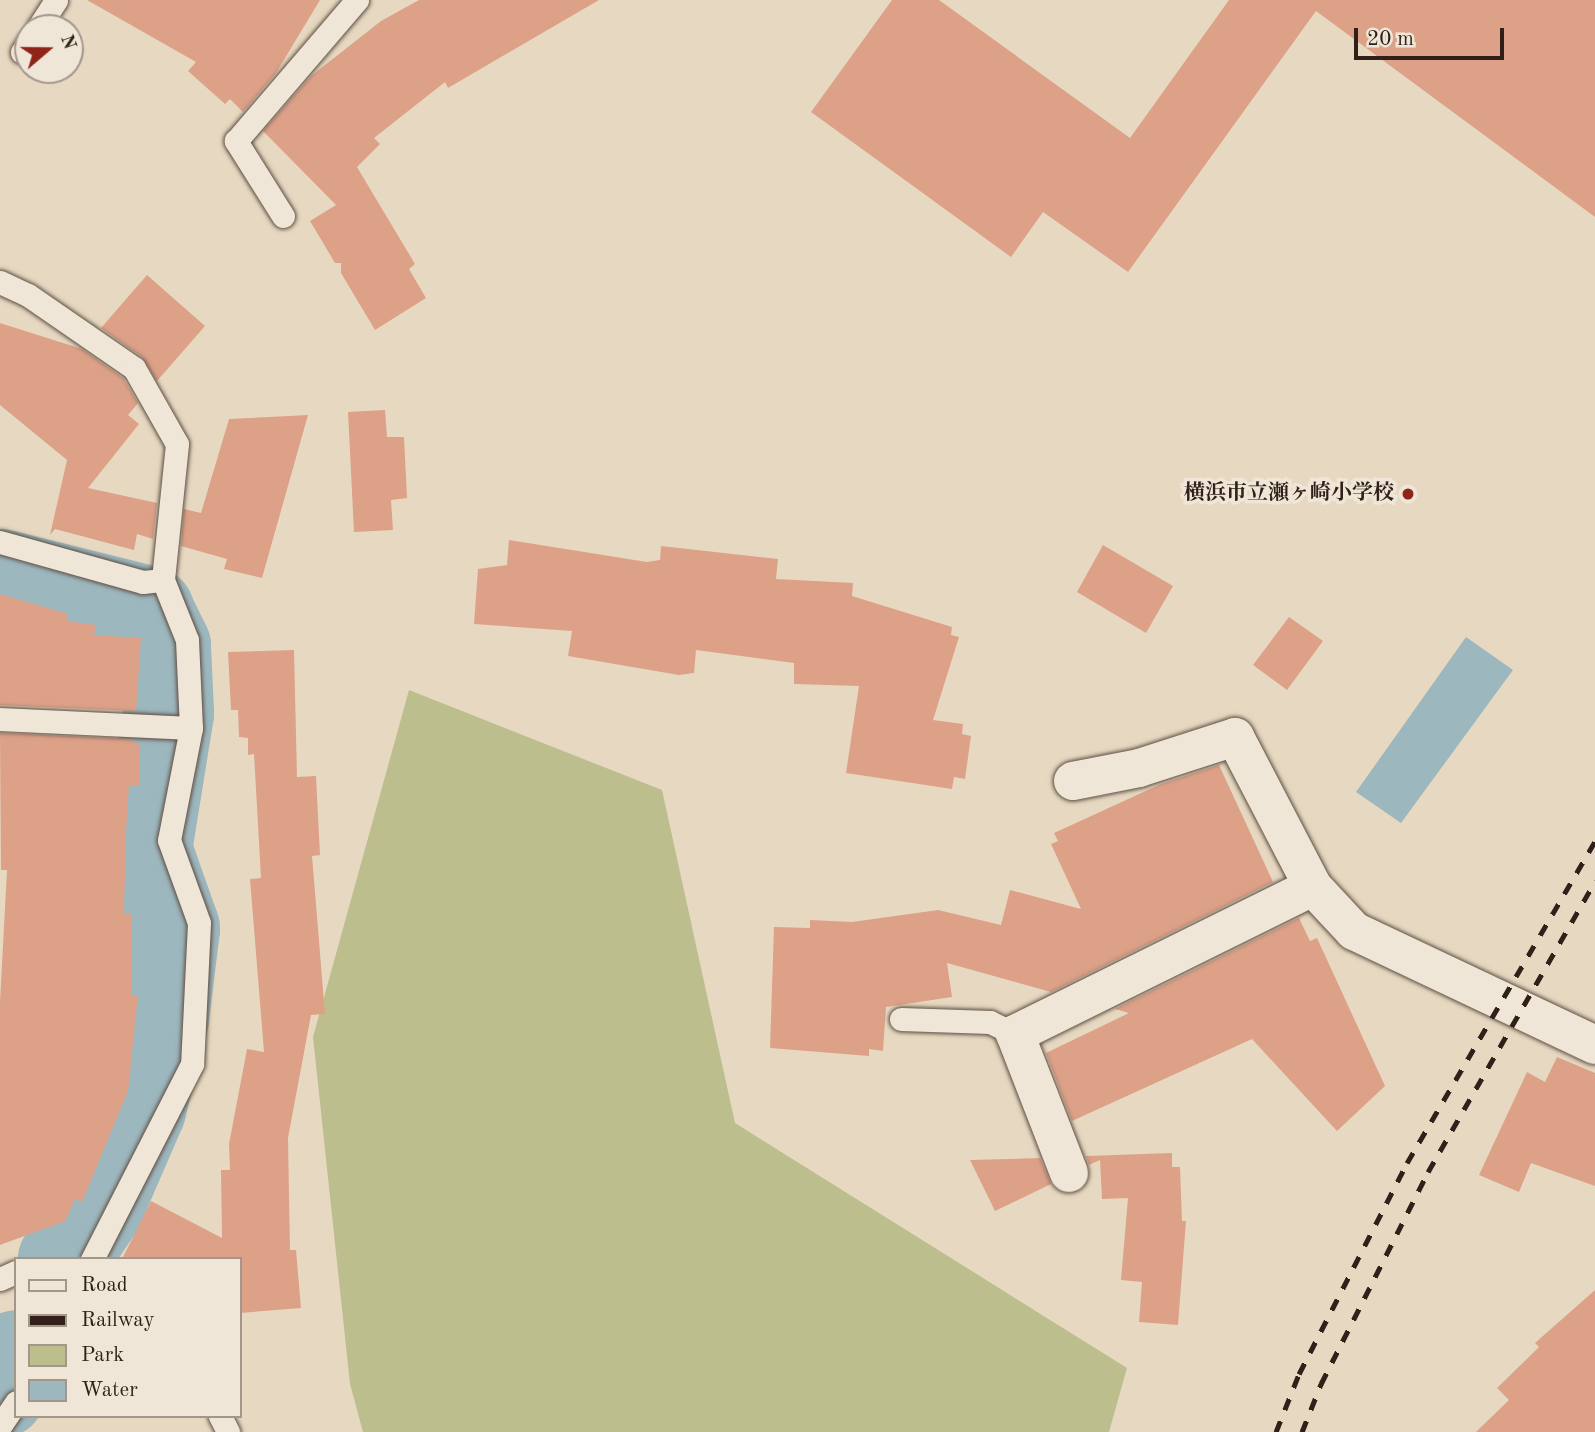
<!DOCTYPE html>
<html>
<head>
<meta charset="utf-8">
<style>
  body { margin:0 }
  #map { position:relative; width:1595px; height:1432px; overflow:hidden; background:#e7d9c1; font-family:"Old Standard TT","Noto Serif JP",serif }
  div>[style] { position:absolute }
  .green>* { inset:0; background:#bcbe8e }
  .water>* { inset:0; background:#9db7be }
  .river>* { height:91px; margin:-45.5px; padding:0 45.5px; transform-origin:45.5px; border-radius:45.5px; background:#9db7be }
  .building>* { inset:0; background:#dda188 }
  .roads { filter:drop-shadow(0 0 2px #5e4e43) drop-shadow(0 0 2px #5e4e43) }
  .lane>* { height:23px; margin:-11.5px; padding:0 11.5px; transform-origin:11.5px; border-radius:11.5px; background:#efe6d7 }
  .street>* { height:38px; margin:-19px; padding:0 19px; transform-origin:19px; border-radius:19px; background:#efe6d7 }
  .rail>* { height:5px; margin-top:-2.5px; transform-origin:0; background:repeating-linear-gradient(90deg,#302019 0 12px,transparent 0 24px) }
  .dots>* { width:19px; height:19px; translate:-50% -50%; box-sizing:border-box; border:4px solid #efe6d7; border-radius:50% }
  span { translate:-50% -50%; white-space:nowrap; text-align:center; line-height:1.15; -webkit-text-stroke:7px #efe6d7; paint-order:stroke }
  .poi-label { font-size:21px; color:#302019; font-weight:700 }
  .right { translate:-100% -50%; text-align:right }
  .legend { position:absolute; left:14px; top:1257px; width:228px; height:161px; box-sizing:border-box; background:#efe6d7; border:2px solid #a3978b; margin:0; padding:9px 12px; list-style:none; font-size:21px; color:#302019 }
  .legend li { display:flex; align-items:center; gap:14px; height:35px }
  .legend b { width:35px; border:2px solid #a3978b }
  .north { position:absolute; left:14px; top:14px; width:70px; height:70px; box-sizing:border-box; background:#efe6d7; border:2px solid #a3978b; border-radius:50%; rotate:70deg; font-size:19px; font-weight:700; line-height:28px; text-align:center; color:#302019 }
  .north::after { content:''; display:block; margin:auto; width:24px; height:32px; background:#8f2418; clip-path:polygon(50% 0,100% 100%,50% 72%,0 100%) }
  .scale { position:absolute; left:1354px; top:28px; width:150px; height:32px; box-sizing:border-box; border:4px solid #302019; border-top:0; padding-left:9px; font-size:21px; line-height:24px; white-space:nowrap; color:#302019; -webkit-text-stroke:5px #efe6d7; paint-order:stroke }
</style>
</head>
<body>
<div id="map">
  <div class="green">
    <i style="clip-path:polygon(409px 690px,662px 790px,735px 1123px,1127px 1368px,1109px 1432px,363px 1432px,350px 1384px,313px 1037px)"></i>
  </div>
  <div class="water">
    <i style="clip-path:polygon(1466px 637px,1513px 670px,1401px 823px,1356px 792px)"></i>
  </div>
  <div class="river">
    <i style="left:0;top:574px;width:153px;rotate:14deg"></i>
    <i style="left:148px;top:611px;width:39px;rotate:64deg"></i>
    <i style="left:165px;top:646px;width:67px;rotate:87.4deg"></i>
    <i style="left:168px;top:713px;width:138px;rotate:99.2deg"></i>
    <i style="left:146px;top:849px;width:84px;rotate:70.5deg"></i>
    <i style="left:174px;top:928px;width:91px;rotate:97deg"></i>
    <i style="left:163px;top:1018px;width:94px;rotate:104.2deg"></i>
    <i style="left:140px;top:1109px;width:106px;rotate:113.4deg"></i>
    <i style="left:98px;top:1206px;width:64px;rotate:123.4deg"></i>
    <i style="left:0;top:1392px;width:40px;rotate:-66.6deg"></i>
  </div>
  <div class="building">
    <i style="clip-path:polygon(87px 0,320px 0,276px 73px,243px 112px,230px 99px,225px 104px,188px 71px,196px 62px)"></i>
    <i style="clip-path:polygon(419px 0,599px 0,448px 88px,445px 82px,374px 138px,380px 144px,357px 167px,415px 264px,409px 269px,426px 298px,375px 330px,341px 273px,341px 263px,335px 263px,310px 221px,336px 205px,263px 131px,311px 76px,381px 21px)"></i>
    <i style="clip-path:polygon(892px 0,939px 0,1130px 138px,1229px 0,1595px 0,1595px 217px,1316px 11px,1128px 272px,1043px 212px,1011px 257px,811px 112px)"></i>
    <i style="clip-path:polygon(147px 275px,205px 326px,157px 381px,142px 357px,101px 328px)"></i>
    <i style="clip-path:polygon(0 323px,82px 349px,123px 378px,138px 403px,128px 415px,139px 424px,88px 488px,157px 503px,153px 539px,137px 534px,134px 550px,55px 529px,50px 535px,67px 460px,0 405px)"></i>
    <i style="clip-path:polygon(385px 410px,387px 437px,404px 437px,407px 498px,391px 500px,393px 530px,354px 532px,348px 412px)"></i>
    <i style="clip-path:polygon(308px 415px,262px 578px,224px 569px,227px 559px,181px 546px,184px 509px,201px 513px,229px 419px)"></i>
    <i style="clip-path:polygon(509px 540px,647px 562px,660px 560px,661px 546px,778px 559px,776px 579px,853px 583px,852px 596px,952px 627px,951px 635px,959px 637px,933px 720px,963px 724px,962px 734px,971px 736px,965px 779px,954px 777px,952px 789px,846px 773px,859px 686px,794px 684px,794px 663px,696px 650px,694px 673px,679px 675px,568px 656px,572px 631px,474px 624px,478px 569px,507px 565px)"></i>
    <i style="clip-path:polygon(1103px 545px,1173px 586px,1146px 633px,1077px 592px)"></i>
    <i style="clip-path:polygon(0 594px,68px 614px,67px 621px,96px 625px,94px 635px,141px 638px,136px 711px,0 705px)"></i>
    <i style="clip-path:polygon(1289px 617px,1323px 641px,1287px 690px,1253px 665px)"></i>
    <i style="clip-path:polygon(294px 650px,297px 777px,316px 776px,320px 855px,312px 856px,325px 1014px,311px 1015px,288px 1138px,290px 1250px,296px 1250px,301px 1308px,240px 1313px,240px 1259px,122px 1259px,151px 1201px,222px 1238px,221px 1170px,230px 1170px,229px 1144px,247px 1049px,264px 1052px,250px 879px,261px 878px,254px 754px,248px 755px,248px 738px,239px 737px,238px 710px,231px 710px,228px 652px)"></i>
    <i style="clip-path:polygon(0 733px,134px 739px,133px 744px,140px 744px,139px 786px,129px 785px,126px 831px,124px 913px,132px 913px,132px 995px,138px 995px,128px 1091px,82px 1202px,75px 1199px,65px 1221px,0 1245px,0 1002px,7px 870px,1px 870px)"></i>
    <i style="clip-path:polygon(1219px 765px,1273px 882px,1051px 992px,947px 963px,952px 997px,886px 1007px,883px 1051px,869px 1049px,869px 1056px,770px 1048px,774px 927px,810px 928px,810px 920px,852px 922px,938px 910px,1001px 925px,1010px 890px,1081px 909px,1051px 844px,1058px 841px,1054px 833px,1161px 784px)"></i>
    <i style="clip-path:polygon(1299px 918px,1310px 941px,1317px 938px,1385px 1086px,1337px 1131px,1252px 1039px,1072px 1121px,1046px 1053px,1129px 1013px,1115px 1009px)"></i>
    <i style="clip-path:polygon(1557px 1057px,1595px 1073px,1595px 1186px,1531px 1163px,1519px 1192px,1479px 1175px,1527px 1072px,1545px 1082px)"></i>
    <i style="clip-path:polygon(1172px 1153px,1172px 1167px,1180px 1167px,1182px 1221px,1186px 1221px,1178px 1325px,1139px 1322px,1142px 1282px,1121px 1280px,1128px 1198px,1102px 1199px,1100px 1160px,1089px 1165px,1086px 1156px)"></i>
    <i style="clip-path:polygon(1040px 1158px,1051px 1184px,995px 1211px,970px 1160px)"></i>
    <i style="clip-path:polygon(1595px 1290px,1595px 1432px,1476px 1432px,1509px 1400px,1497px 1388px,1539px 1347px,1535px 1343px)"></i>
  </div>
  <div class="roads">
    <div class="lane">
      <i style="left:38px;top:28px;width:33px;rotate:-57deg"></i>
      <i style="left:22px;top:52px;width:11px;rotate:-56deg"></i>
      <i style="left:283px;top:216px;width:89px;rotate:-122.1deg"></i>
      <i style="left:236px;top:141px;width:186px;rotate:-49.4deg"></i>
      <i style="left:0;top:282px;width:31px;rotate:25deg"></i>
      <i style="left:28px;top:295px;width:129px;rotate:34.6deg"></i>
      <i style="left:134px;top:368px;width:87px;rotate:60.5deg"></i>
      <i style="left:177px;top:444px;width:137px;rotate:95.9deg"></i>
      <i style="left:0;top:542px;width:148px;rotate:15.6deg"></i>
      <i style="left:143px;top:582px;width:20px;rotate:-6deg"></i>
      <i style="left:163px;top:580px;width:65px;rotate:68.2deg"></i>
      <i style="left:187px;top:640px;width:88px;rotate:87.4deg"></i>
      <i style="left:191px;top:728px;width:114px;rotate:101.1deg"></i>
      <i style="left:169px;top:840px;width:88px;rotate:70.1deg"></i>
      <i style="left:199px;top:923px;width:141px;rotate:92.8deg"></i>
      <i style="left:192px;top:1064px;width:219px;rotate:117.1deg"></i>
      <i style="left:0;top:719px;width:191px;rotate:2.7deg"></i>
      <i style="left:901px;top:1019px;width:89px;rotate:1.9deg"></i>
      <i style="left:990px;top:1022px;width:28px;rotate:26deg"></i>
      <i style="left:0;top:1279px;width:17px;rotate:-24deg"></i>
      <i style="left:220px;top:1416px;width:18px;rotate:63deg"></i>
      <i style="left:0;top:1426px;width:29px;rotate:-56deg"></i>
    </div>
    <div class="street">
      <i style="left:1073px;top:781px;width:67px;rotate:-11.1deg"></i>
      <i style="left:1139px;top:768px;width:101px;rotate:-17.9deg"></i>
      <i style="left:1235px;top:737px;width:169px;rotate:62.5deg"></i>
      <i style="left:1313px;top:887px;width:60px;rotate:47deg"></i>
      <i style="left:1354px;top:931px;width:267px;rotate:25.3deg"></i>
      <i style="left:1069px;top:1173px;width:149px;rotate:-111.2deg"></i>
      <i style="left:1015px;top:1034px;width:332px;rotate:-26.3deg"></i>
    </div>
  </div>
  <div class="rail">
    <i style="left:1276px;top:1432px;width:62px;rotate:-68.4deg"></i>
    <i style="left:1299px;top:1374px;width:237px;rotate:-62.9deg"></i>
    <i style="left:1407px;top:1163px;width:373px;rotate:-59.7deg"></i>
    <i style="left:1302px;top:1432px;width:52px;rotate:-68.4deg"></i>
    <i style="left:1321px;top:1384px;width:237px;rotate:-63.2deg"></i>
    <i style="left:1428px;top:1172px;width:336px;rotate:-60.1deg"></i>
  </div>
  <div class="dots">
    <i style="left:1408px;top:494px;background:#8f2418"></i>
  </div>
  <div class="poi-label">
    <span class="right" style="left:1394px;top:494px">横浜市立瀬ヶ崎小学校</span>
  </div>
  <ul class="legend">
  <li><b style="height:9px;background:#efe6d7"></b>Road</li>
  <li><b style="height:9px;background:#302019"></b>Railway</li>
  <li><b style="height:19px;background:#bcbe8e"></b>Park</li>
  <li><b style="height:19px;background:#9db7be"></b>Water</li>
  </ul>
  <div class="north">N</div>
  <div class="scale">20 m</div>
</div>
</body>
</html>
